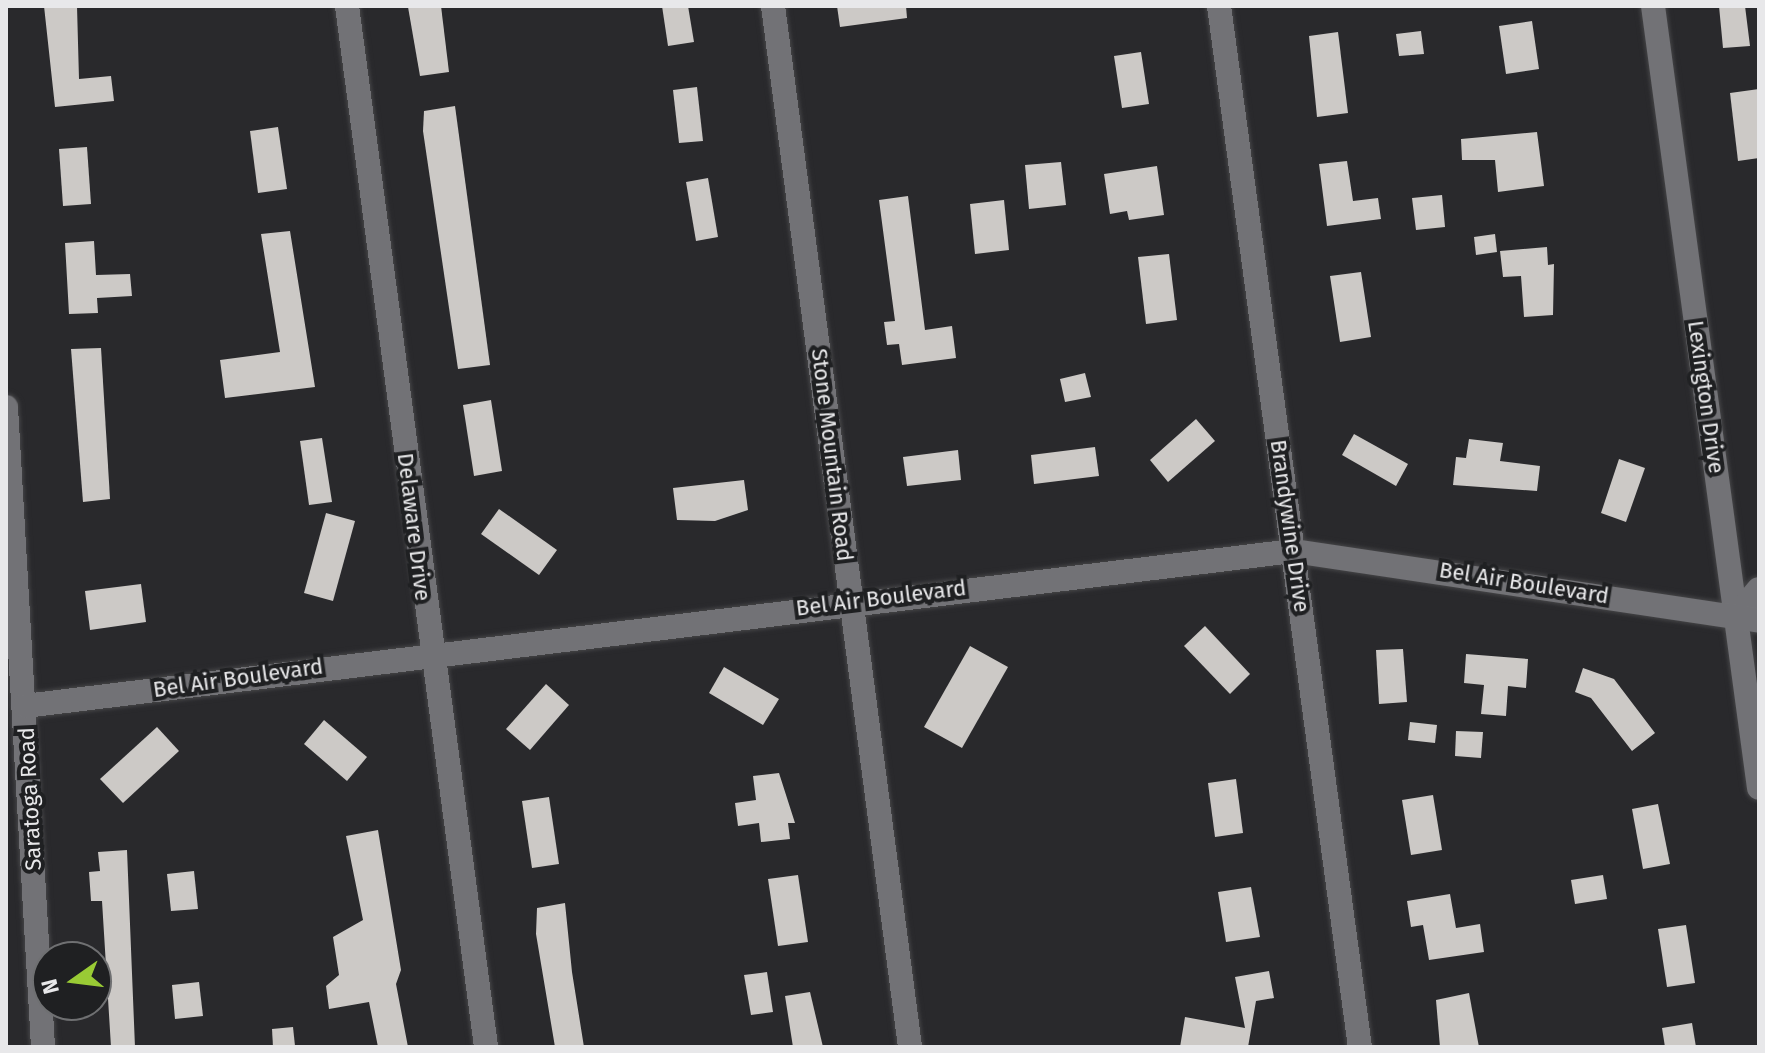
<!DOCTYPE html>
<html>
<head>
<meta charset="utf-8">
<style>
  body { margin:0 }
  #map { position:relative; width:1765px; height:1053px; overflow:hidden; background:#29292c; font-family:"Fira Sans",sans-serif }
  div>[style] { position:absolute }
  .building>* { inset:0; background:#ccc9c6 }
  .roads { filter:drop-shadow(0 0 2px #454547) drop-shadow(0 0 2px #454547) }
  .minor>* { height:24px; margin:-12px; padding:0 12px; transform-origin:12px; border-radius:12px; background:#727276 }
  span { translate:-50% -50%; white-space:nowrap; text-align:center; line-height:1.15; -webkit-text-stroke:8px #1f2022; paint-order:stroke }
  .street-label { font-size:22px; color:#e8e8ea }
  .frame { position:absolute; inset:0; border:8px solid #e8e8ea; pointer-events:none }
  .north { position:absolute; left:32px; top:941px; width:80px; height:80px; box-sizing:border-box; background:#1f2022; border:2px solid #6f7072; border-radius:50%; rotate:256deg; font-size:22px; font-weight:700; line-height:32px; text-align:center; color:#e8e8ea }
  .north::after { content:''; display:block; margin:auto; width:28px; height:36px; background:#99cb35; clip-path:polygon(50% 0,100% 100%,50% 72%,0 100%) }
</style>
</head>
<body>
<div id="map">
  <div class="building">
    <i style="clip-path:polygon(44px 6px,77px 6px,79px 79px,111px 76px,114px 101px,55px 107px)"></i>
    <i style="clip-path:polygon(441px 6px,449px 72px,420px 76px,408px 7px)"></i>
    <i style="clip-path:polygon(662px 6px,688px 6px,694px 42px,668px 46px)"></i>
    <i style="clip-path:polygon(837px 6px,906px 6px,907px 18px,840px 27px)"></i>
    <i style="clip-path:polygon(1719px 6px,1745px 6px,1750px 46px,1723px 48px)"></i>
    <i style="clip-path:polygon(1532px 21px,1539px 69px,1506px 74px,1499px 26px)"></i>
    <i style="clip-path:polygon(1421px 31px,1424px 54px,1399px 56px,1396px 34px)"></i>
    <i style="clip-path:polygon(1338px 32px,1348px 113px,1317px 117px,1309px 36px)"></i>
    <i style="clip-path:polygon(1141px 52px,1149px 104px,1122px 108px,1114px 56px)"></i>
    <i style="clip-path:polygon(697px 87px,703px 141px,679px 143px,673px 90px)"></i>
    <i style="clip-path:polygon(1759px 89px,1759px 158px,1738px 161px,1730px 93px)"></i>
    <i style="clip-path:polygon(455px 106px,490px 365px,458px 369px,423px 131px,424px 111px)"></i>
    <i style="clip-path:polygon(278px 127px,287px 189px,258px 193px,250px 131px)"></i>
    <i style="clip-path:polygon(1537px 132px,1544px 186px,1498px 192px,1495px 160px,1462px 160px,1461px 139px)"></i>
    <i style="clip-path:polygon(87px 147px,91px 204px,63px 206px,59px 149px)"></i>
    <i style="clip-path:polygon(1347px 161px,1353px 201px,1378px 198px,1381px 219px,1327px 226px,1319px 164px)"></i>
    <i style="clip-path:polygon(1061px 162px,1066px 205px,1029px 209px,1025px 165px)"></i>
    <i style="clip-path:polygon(1157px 166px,1164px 215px,1129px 220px,1127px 211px,1110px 214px,1104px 174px)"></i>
    <i style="clip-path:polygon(708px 178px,718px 237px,696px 241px,686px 182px)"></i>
    <i style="clip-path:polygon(1442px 195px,1445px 227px,1416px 230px,1412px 198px)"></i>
    <i style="clip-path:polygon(908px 196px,925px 330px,952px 326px,956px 358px,902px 365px,899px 344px,887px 345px,884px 322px,895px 321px,879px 200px)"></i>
    <i style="clip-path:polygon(1004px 200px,1009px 250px,975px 254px,970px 204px)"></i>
    <i style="clip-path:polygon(290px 231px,315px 387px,225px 398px,220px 360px,280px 352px,261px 234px)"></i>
    <i style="clip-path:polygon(1495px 234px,1497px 252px,1476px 255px,1474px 237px)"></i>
    <i style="clip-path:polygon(94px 241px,96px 275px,130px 274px,132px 296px,97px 298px,98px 313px,69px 314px,65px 243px)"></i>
    <i style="clip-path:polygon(1547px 247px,1548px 265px,1554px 264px,1553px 315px,1524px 317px,1521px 276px,1503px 277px,1500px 251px)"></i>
    <i style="clip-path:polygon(1169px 254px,1177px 320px,1146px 324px,1138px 257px)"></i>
    <i style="clip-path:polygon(1361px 272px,1371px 337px,1340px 342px,1330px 276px)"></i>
    <i style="clip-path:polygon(101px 348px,110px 499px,83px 502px,71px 349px)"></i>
    <i style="clip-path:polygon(1085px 373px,1091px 397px,1065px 402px,1060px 379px)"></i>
    <i style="clip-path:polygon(491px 400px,502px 471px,474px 476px,463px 405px)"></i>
    <i style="clip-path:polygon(1196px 419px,1215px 441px,1168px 482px,1150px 460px)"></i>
    <i style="clip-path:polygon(1354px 434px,1408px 464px,1396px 486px,1342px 455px)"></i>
    <i style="clip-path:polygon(322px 438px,332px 502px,309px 505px,300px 441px)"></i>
    <i style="clip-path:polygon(1469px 439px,1503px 443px,1500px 461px,1540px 466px,1537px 491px,1453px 485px,1456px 457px,1466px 458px)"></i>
    <i style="clip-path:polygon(1095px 447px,1099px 476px,1034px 484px,1031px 455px)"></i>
    <i style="clip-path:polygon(958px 450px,961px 480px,907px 486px,903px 457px)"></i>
    <i style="clip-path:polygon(1619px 459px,1645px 468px,1626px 522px,1601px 513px)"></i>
    <i style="clip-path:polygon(744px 480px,748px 510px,715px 521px,677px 520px,673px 488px)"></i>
    <i style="clip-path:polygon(499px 509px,557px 550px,539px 575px,481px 534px)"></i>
    <i style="clip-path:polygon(326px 513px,355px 521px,333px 601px,304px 593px)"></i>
    <i style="clip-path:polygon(141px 584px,146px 622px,90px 630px,85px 591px)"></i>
    <i style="clip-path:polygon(1205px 626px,1250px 674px,1230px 694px,1184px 646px)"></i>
    <i style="clip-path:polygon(970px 646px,1008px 667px,962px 748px,924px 727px)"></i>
    <i style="clip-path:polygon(1403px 649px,1407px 702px,1379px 704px,1376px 650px)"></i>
    <i style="clip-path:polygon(1466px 654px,1528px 659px,1526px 688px,1508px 686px,1506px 716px,1481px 714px,1484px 685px,1464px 683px)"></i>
    <i style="clip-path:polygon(724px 667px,779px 699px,763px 725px,709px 693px)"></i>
    <i style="clip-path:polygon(1583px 668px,1614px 679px,1655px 733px,1632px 751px,1591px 698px,1575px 692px)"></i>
    <i style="clip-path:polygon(546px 684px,569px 705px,530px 750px,506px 729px)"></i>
    <i style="clip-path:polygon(324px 720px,367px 757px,347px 781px,304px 744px)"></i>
    <i style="clip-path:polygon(1410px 722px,1437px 725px,1435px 743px,1408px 740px)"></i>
    <i style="clip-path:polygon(157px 727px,179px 751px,123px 803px,100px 779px)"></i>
    <i style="clip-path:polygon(1456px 731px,1483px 732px,1481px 758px,1455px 756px)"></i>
    <i style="clip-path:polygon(779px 773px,795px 823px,788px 823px,790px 839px,761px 842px,759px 823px,738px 826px,735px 803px,756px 800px,753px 776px)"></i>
    <i style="clip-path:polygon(1236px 779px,1243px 833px,1215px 837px,1208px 783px)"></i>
    <i style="clip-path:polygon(1433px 795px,1442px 850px,1411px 855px,1402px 800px)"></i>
    <i style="clip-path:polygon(549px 797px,559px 864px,532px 868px,522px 801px)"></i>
    <i style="clip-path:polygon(1658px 804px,1670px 864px,1643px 869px,1632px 809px)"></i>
    <i style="clip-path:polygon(378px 830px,401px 970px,396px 984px,408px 1047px,378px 1047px,369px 1002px,329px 1009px,326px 986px,339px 975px,333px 937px,363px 920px,346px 836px)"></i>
    <i style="clip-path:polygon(127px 850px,135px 1047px,111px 1047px,102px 901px,91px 901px,89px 872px,100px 871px,98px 852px)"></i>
    <i style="clip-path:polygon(194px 871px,198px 909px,171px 911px,167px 874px)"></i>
    <i style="clip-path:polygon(798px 875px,808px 942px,778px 946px,768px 879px)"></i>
    <i style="clip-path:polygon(1603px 875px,1607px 899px,1575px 904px,1571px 880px)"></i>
    <i style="clip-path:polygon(1251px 887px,1260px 937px,1226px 942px,1218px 892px)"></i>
    <i style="clip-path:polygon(1450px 894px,1456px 928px,1480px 924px,1484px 952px,1429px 960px,1423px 925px,1411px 927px,1407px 901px)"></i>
    <i style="clip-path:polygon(565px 903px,572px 972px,584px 1047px,555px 1047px,536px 934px,537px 908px)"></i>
    <i style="clip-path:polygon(1686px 925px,1695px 983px,1667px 987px,1658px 929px)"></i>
    <i style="clip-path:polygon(1269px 971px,1274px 998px,1256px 1001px,1248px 1047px,1180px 1047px,1185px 1017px,1245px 1028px,1235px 977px)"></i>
    <i style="clip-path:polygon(767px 972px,773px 1012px,751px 1015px,744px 975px)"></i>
    <i style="clip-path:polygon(199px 982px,203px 1016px,175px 1019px,172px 985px)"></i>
    <i style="clip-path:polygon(810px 992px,823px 1047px,793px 1047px,785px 996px)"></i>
    <i style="clip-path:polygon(1469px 993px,1479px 1047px,1440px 1047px,1436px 1000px)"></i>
    <i style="clip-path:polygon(1692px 1023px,1696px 1047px,1665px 1047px,1662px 1028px)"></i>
    <i style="clip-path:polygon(293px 1027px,295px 1046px,273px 1047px,272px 1029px)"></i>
  </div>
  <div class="roads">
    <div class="minor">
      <i style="left:347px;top:6px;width:1050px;rotate:82.39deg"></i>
      <i style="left:773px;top:6px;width:1050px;rotate:82.5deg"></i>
      <i style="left:1219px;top:6px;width:1051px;rotate:82.29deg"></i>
      <i style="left:1653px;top:6px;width:789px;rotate:82.28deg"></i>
      <i style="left:6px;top:407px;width:641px;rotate:86.69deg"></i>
      <i style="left:1736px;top:616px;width:35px;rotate:-50deg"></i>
      <i style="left:25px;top:706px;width:1277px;rotate:-6.97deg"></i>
      <i style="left:1293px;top:551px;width:471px;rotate:8.5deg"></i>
    </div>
  </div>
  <div class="street-label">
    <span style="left:1706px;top:397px;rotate:82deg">Lexington Drive</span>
    <span style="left:832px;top:455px;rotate:83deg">Stone Mountain Road</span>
    <span style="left:1290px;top:526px;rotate:82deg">Brandywine Drive</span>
    <span style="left:414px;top:527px;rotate:83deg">Delaware Drive</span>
    <span style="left:1524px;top:583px;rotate:9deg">Bel Air Boulevard</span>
    <span style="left:881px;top:598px;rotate:-7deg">Bel Air Boulevard</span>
    <span style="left:238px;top:678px;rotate:-8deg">Bel Air Boulevard</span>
    <span style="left:30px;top:799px;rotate:-93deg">Saratoga Road</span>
  </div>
  <div class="frame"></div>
  <div class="north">N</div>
</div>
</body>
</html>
